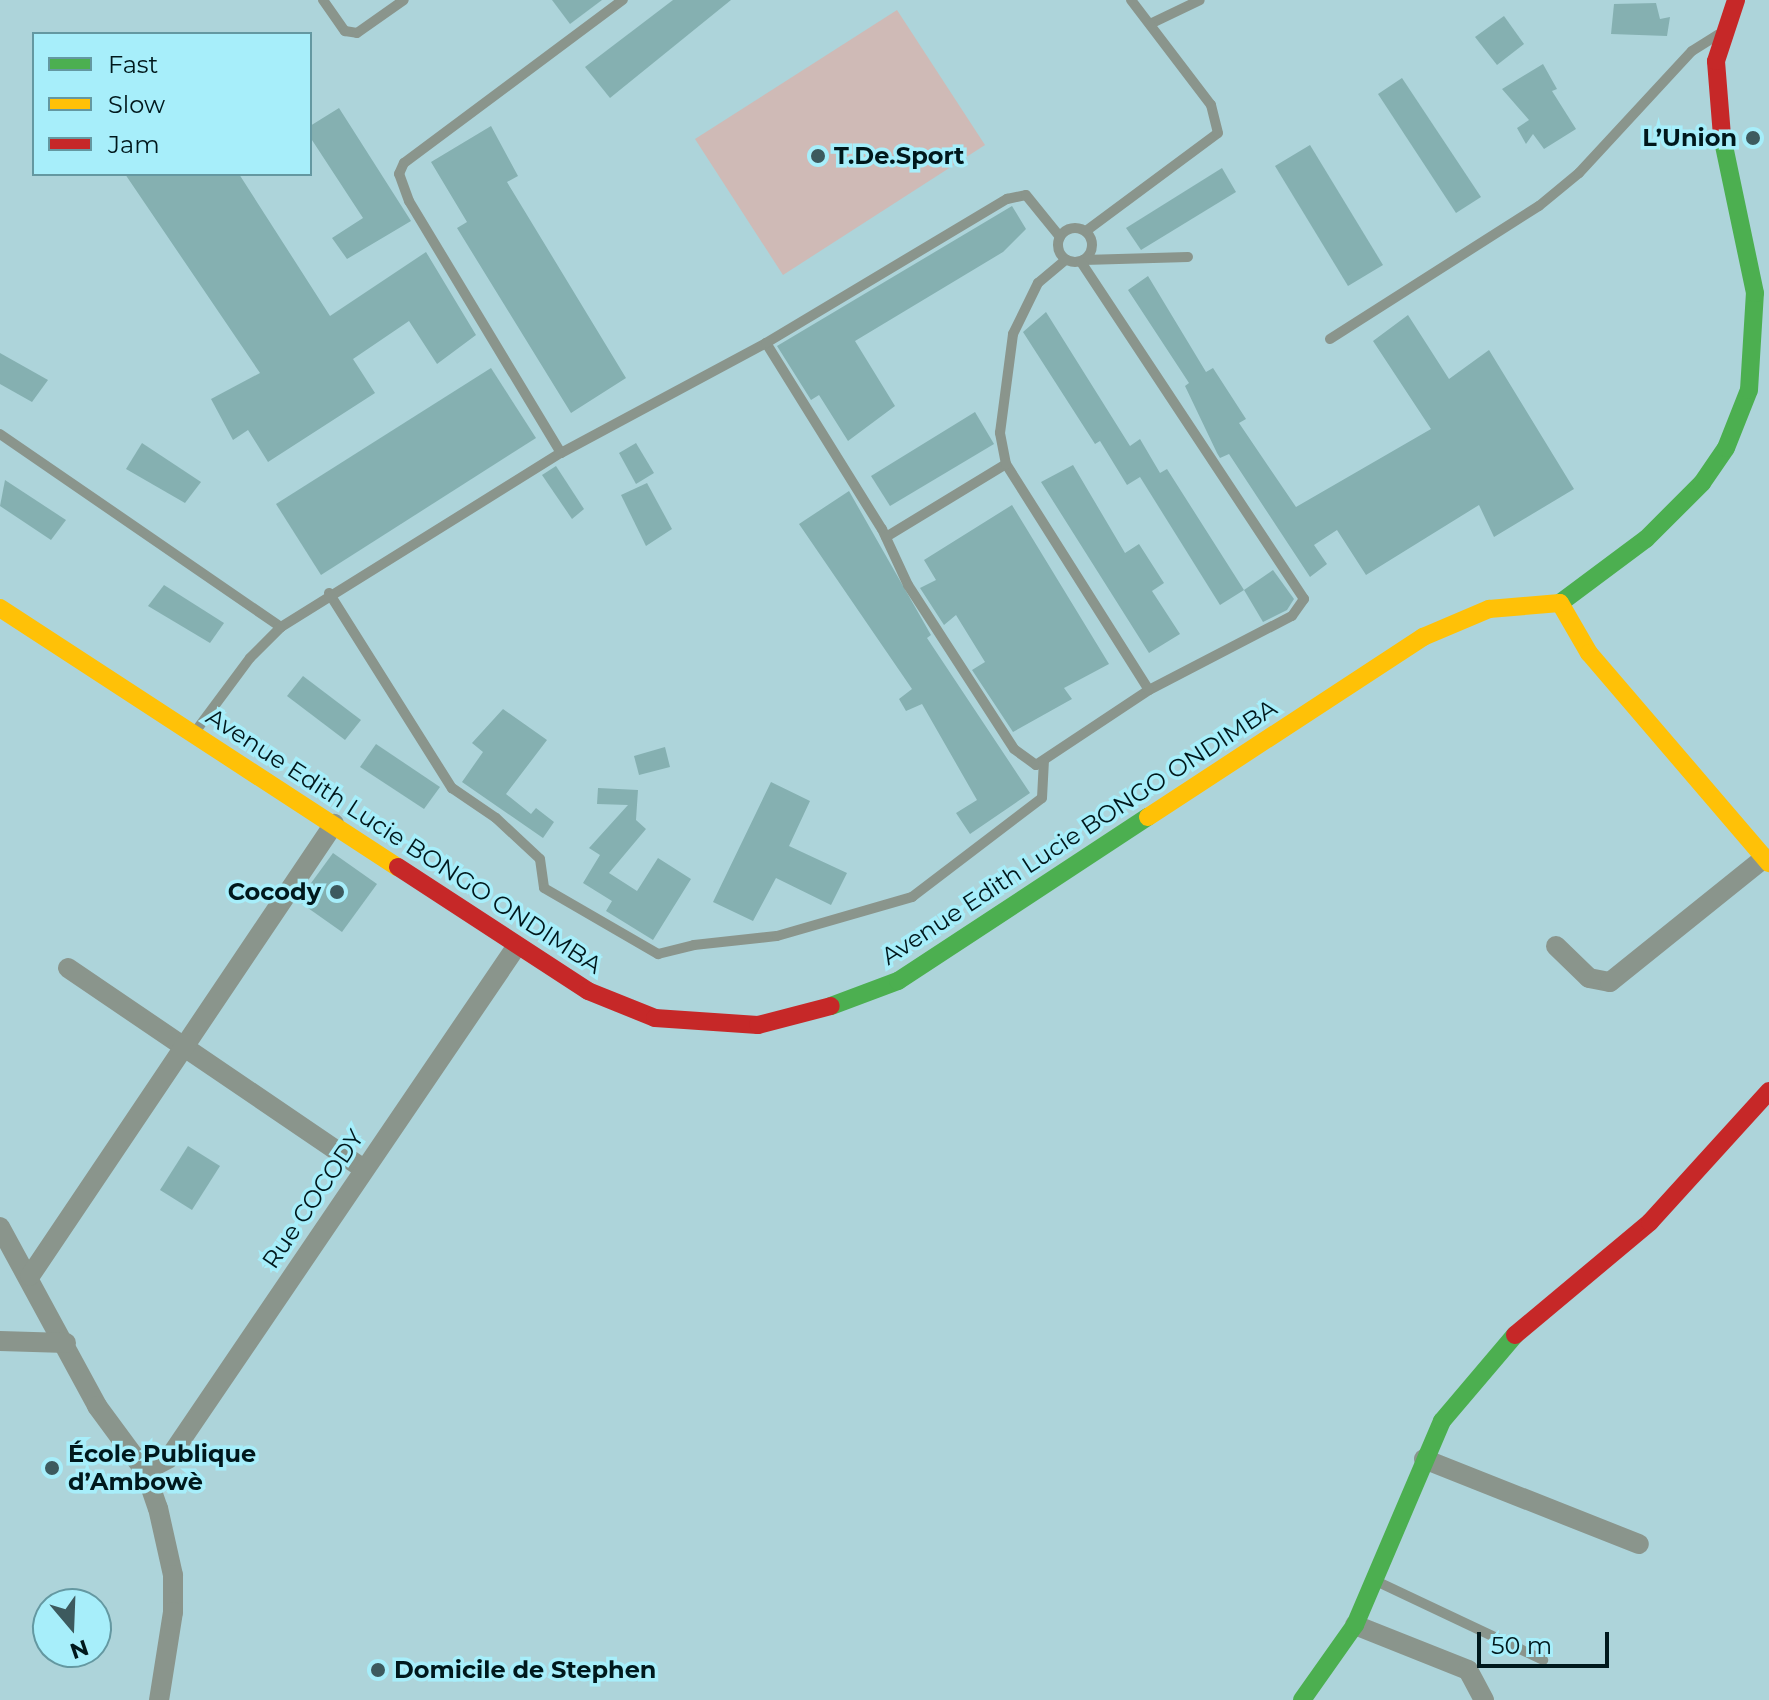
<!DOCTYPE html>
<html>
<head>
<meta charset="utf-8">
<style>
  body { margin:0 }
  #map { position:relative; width:1769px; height:1700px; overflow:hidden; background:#add4da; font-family:Montserrat,sans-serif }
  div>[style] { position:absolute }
  .green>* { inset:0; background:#cfbab6 }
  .building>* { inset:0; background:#85b0b1 }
  .lane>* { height:10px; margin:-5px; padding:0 5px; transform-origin:5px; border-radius:5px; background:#8a958c }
  .lane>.ring { margin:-5px; padding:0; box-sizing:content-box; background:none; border:10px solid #8a958c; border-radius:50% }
  .street>* { height:20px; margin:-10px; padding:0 10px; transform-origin:10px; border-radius:10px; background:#8a958c }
  .fast>* { height:18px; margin:-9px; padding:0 9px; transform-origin:9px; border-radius:9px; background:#4caf50 }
  .slow>* { height:18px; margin:-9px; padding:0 9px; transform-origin:9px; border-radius:9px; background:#ffc107 }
  .jam>* { height:18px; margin:-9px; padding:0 9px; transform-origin:9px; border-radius:9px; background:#c62828 }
  .dots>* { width:22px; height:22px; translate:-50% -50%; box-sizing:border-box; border:4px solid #a7eefa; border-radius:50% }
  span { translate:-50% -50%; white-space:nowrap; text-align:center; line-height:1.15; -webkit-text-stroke:7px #a7eefa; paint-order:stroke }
  .poi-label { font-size:24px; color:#00181c; font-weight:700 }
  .right { translate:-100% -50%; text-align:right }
  .left { translate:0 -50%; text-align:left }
  .street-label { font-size:24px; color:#00181c }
  .legend { position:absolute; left:32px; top:32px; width:280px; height:144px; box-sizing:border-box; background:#a7eefa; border:2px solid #6498a1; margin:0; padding:10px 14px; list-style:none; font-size:24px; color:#00181c }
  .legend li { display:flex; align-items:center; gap:16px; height:40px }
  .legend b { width:40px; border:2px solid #6498a1 }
  .north { position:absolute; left:32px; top:1588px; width:80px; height:80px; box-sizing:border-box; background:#a7eefa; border:2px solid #6498a1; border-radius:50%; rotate:161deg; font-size:22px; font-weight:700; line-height:32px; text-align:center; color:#00181c }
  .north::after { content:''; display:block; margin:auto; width:28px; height:36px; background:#3d5a5e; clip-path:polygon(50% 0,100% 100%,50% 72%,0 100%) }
  .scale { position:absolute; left:1477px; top:1632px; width:132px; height:36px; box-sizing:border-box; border:4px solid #00181c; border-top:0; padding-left:10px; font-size:24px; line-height:28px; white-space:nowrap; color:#00181c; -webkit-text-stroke:6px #a7eefa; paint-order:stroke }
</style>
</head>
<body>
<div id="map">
  <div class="green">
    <i style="clip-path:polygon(897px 10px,985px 145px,783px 275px,695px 139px)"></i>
  </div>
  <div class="building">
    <i style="clip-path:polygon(552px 0,602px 0,570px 24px)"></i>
    <i style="clip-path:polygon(673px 0,731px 0,610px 98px,585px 67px)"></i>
    <i style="clip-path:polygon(1656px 3px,1660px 19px,1670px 17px,1667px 36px,1611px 34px,1614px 4px)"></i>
    <i style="clip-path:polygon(1504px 16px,1524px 44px,1497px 65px,1475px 37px)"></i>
    <i style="clip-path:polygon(1543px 64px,1557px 89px,1552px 91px,1576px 129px,1544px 149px,1533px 134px,1526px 144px,1517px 128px,1529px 120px,1502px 89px)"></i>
    <i style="clip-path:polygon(1402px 78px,1481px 197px,1456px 213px,1378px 94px)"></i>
    <i style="clip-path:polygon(339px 108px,411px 221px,347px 259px,332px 238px,363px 218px,310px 137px,310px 126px)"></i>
    <i style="clip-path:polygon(491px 126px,518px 176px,507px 182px,626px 378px,571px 413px,457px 228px,467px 222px,431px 162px)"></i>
    <i style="clip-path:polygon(1310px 145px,1383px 265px,1348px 286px,1275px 166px)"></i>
    <i style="clip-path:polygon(1222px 168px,1236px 192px,1141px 250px,1126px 228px)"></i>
    <i style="clip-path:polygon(125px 174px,239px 174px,330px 316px,426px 252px,476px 335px,437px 364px,409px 321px,353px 359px,375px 393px,268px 462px,248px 430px,233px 440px,211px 399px,260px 373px)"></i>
    <i style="clip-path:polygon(1012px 206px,1026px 229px,1003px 252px,855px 341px,895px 406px,848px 441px,819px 395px,811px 400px,777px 346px)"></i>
    <i style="clip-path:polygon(1148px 276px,1206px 372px,1213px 368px,1246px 419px,1239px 423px,1296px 507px,1431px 429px,1373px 341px,1408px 315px,1449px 379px,1489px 350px,1574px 489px,1494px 537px,1479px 505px,1366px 575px,1337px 530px,1314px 545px,1327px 564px,1310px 577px,1229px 454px,1220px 458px,1217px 453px,1185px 386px,1189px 383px,1128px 290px)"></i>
    <i style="clip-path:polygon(1046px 312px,1130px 446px,1140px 439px,1160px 473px,1167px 469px,1244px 590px,1220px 605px,1140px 477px,1127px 485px,1100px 441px,1095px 444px,1023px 332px)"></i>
    <i style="clip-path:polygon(0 353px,48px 380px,32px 402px,0 384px)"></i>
    <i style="clip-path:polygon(491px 368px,536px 438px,321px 575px,276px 504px)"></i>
    <i style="clip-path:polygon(975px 412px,994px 444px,890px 506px,871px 476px)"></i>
    <i style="clip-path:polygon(142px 443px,201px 482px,185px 503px,126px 469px)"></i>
    <i style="clip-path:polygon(636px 443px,654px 473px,636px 484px,619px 453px)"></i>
    <i style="clip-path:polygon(1073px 465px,1125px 553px,1139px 544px,1164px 583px,1152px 591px,1180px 634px,1149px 653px,1041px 482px)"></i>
    <i style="clip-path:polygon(556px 466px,584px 509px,572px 519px,542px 475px)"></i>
    <i style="clip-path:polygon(5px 480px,66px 520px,51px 540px,0 506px)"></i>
    <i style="clip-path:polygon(647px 483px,672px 529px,646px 546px,621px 495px)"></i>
    <i style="clip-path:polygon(849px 491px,931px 635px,927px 638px,1030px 793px,970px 834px,956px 813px,977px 800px,922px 704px,906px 711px,899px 699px,912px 689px,799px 524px)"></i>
    <i style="clip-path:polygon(1012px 505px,1109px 664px,1064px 688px,1072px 699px,1013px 732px,972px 670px,985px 662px,956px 615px,944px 625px,920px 588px,936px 580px,924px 560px)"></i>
    <i style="clip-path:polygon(1273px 570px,1294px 599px,1287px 610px,1263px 622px,1244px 590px)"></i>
    <i style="clip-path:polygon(164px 585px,224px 623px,210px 643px,148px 606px)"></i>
    <i style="clip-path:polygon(303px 676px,361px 720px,345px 740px,287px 696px)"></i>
    <i style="clip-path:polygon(503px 709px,547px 740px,506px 794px,531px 814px,536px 808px,554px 822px,543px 838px,462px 782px,483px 752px,472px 743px)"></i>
    <i style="clip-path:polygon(376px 744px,440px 787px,424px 809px,360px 767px)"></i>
    <i style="clip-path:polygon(665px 747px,670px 767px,639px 775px,634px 756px)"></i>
    <i style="clip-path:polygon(771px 782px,810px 801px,789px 846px,847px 873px,831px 905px,776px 878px,753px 921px,713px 902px)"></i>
    <i style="clip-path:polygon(598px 788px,638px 790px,636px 820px,646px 829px,609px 873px,637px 891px,658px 858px,691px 879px,653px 940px,606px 911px,612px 901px,583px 883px,600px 855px,589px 848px,628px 805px,597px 804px)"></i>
    <i style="clip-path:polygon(333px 853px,377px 884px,342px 932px,298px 901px)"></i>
    <i style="clip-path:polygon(188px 1146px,220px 1166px,192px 1210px,160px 1190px)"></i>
  </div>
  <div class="lane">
    <i style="left:323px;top:0;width:38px;rotate:55deg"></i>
    <i style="left:345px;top:31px;width:12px;rotate:9deg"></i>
    <i style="left:357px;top:33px;width:57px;rotate:-35.1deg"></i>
    <i style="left:1150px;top:24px;width:55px;rotate:-25.6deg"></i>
    <i class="ring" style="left:1058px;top:228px;width:24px;height:24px"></i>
    <i style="left:1086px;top:231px;width:164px;rotate:-36.6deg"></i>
    <i style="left:1218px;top:133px;width:29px;rotate:-104deg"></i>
    <i style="left:1211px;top:105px;width:132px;rotate:-127.3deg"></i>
    <i style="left:1084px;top:260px;width:104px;rotate:-1.7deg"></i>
    <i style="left:1330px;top:339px;width:248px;rotate:-32.5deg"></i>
    <i style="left:1539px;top:206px;width:52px;rotate:-39.5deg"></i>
    <i style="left:1579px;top:173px;width:166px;rotate:-47.2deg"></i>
    <i style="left:1692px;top:51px;width:31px;rotate:-32deg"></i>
    <i style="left:766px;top:343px;width:219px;rotate:58.1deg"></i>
    <i style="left:882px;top:529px;width:62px;rotate:65.1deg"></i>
    <i style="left:908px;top:585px;width:195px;rotate:57.1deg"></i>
    <i style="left:1014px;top:749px;width:27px;rotate:36deg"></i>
    <i style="left:1036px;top:765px;width:136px;rotate:-33.6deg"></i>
    <i style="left:1149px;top:690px;width:161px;rotate:-27.4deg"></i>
    <i style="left:1292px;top:616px;width:21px;rotate:-55deg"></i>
    <i style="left:1304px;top:599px;width:404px;rotate:-123.5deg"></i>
    <i style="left:0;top:434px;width:341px;rotate:34.5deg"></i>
    <i style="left:561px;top:453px;width:294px;rotate:-121.1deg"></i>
    <i style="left:409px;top:201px;width:29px;rotate:-110deg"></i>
    <i style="left:399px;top:174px;width:12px;rotate:-66deg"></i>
    <i style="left:404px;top:163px;width:273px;rotate:-36.7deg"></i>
    <i style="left:1006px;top:464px;width:267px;rotate:57.7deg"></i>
    <i style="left:886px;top:537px;width:140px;rotate:-31.3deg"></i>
    <i style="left:1006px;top:464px;width:32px;rotate:-101deg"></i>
    <i style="left:1000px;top:433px;width:100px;rotate:-82.5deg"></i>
    <i style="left:1013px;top:334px;width:57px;rotate:-63.9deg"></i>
    <i style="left:1038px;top:283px;width:35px;rotate:-40deg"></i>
    <i style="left:329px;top:593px;width:231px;rotate:57.8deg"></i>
    <i style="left:452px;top:788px;width:53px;rotate:34.3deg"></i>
    <i style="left:496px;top:818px;width:60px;rotate:43deg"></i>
    <i style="left:540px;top:859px;width:29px;rotate:82deg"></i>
    <i style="left:544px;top:888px;width:132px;rotate:30.1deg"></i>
    <i style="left:658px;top:954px;width:37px;rotate:-14deg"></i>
    <i style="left:694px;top:945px;width:83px;rotate:-6.2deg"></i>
    <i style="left:777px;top:936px;width:141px;rotate:-16.1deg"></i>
    <i style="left:912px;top:897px;width:163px;rotate:-37.3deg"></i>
    <i style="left:1042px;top:798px;width:36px;rotate:-87deg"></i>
    <i style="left:195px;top:732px;width:92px;rotate:-53.4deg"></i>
    <i style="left:250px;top:658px;width:44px;rotate:-45deg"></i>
    <i style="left:281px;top:627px;width:330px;rotate:-31.9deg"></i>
    <i style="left:561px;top:453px;width:233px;rotate:-28.2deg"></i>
    <i style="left:766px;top:343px;width:281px;rotate:-30.9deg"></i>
    <i style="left:1007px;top:199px;width:19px;rotate:-12deg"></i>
    <i style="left:1026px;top:195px;width:54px;rotate:51deg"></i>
    <i style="left:1376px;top:1581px;width:185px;rotate:25.3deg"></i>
  </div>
  <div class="street">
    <i style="left:1556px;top:946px;width:46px;rotate:44.1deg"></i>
    <i style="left:1589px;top:978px;width:21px;rotate:11deg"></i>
    <i style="left:1610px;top:982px;width:198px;rotate:-38.8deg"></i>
    <i style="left:68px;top:968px;width:358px;rotate:34.2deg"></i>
    <i style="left:0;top:1227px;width:204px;rotate:61.5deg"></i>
    <i style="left:97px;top:1406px;width:81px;rotate:53.6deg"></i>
    <i style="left:145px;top:1471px;width:39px;rotate:71deg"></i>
    <i style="left:158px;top:1508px;width:69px;rotate:77.4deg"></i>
    <i style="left:173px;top:1575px;width:37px;rotate:90deg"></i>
    <i style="left:173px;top:1612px;width:89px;rotate:99deg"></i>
    <i style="left:30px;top:1276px;width:545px;rotate:-56.08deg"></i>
    <i style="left:0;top:1341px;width:66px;rotate:1.7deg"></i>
    <i style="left:1424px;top:1459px;width:231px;rotate:21.6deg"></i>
    <i style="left:145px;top:1471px;width:27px;rotate:-28deg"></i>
    <i style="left:169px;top:1458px;width:618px;rotate:-55.82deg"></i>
    <i style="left:1355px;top:1625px;width:122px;rotate:21.7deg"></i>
    <i style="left:1468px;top:1670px;width:34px;rotate:62deg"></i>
  </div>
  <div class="fast">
    <i style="left:1560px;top:603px;width:107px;rotate:-36.7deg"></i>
    <i style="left:1646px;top:539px;width:79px;rotate:-45deg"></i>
    <i style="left:1702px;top:483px;width:42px;rotate:-55.6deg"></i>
    <i style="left:1726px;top:448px;width:62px;rotate:-68.4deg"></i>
    <i style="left:1749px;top:390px;width:97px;rotate:-86.5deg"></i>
    <i style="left:1755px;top:293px;width:160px;rotate:-101.9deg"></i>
    <i style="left:831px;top:1006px;width:72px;rotate:-20.5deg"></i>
    <i style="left:898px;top:981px;width:299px;rotate:-33.3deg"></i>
    <i style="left:1302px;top:1700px;width:92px;rotate:-54.8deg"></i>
    <i style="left:1355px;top:1625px;width:222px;rotate:-66.9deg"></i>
    <i style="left:1442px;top:1421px;width:113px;rotate:-49.7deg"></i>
  </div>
  <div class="slow">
    <i style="left:1560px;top:603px;width:58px;rotate:59.9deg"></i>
    <i style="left:1589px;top:653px;width:277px;rotate:49.4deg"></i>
    <i style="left:0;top:608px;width:475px;rotate:33.1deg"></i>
    <i style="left:1148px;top:817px;width:329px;rotate:-33.2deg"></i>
    <i style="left:1423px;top:637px;width:72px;rotate:-23deg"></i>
    <i style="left:1489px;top:609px;width:71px;rotate:-4.8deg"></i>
  </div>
  <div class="jam">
    <i style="left:1722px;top:136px;width:75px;rotate:-94.6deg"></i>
    <i style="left:1716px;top:61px;width:64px;rotate:-71.8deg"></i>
    <i style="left:398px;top:867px;width:227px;rotate:33.1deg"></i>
    <i style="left:588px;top:991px;width:72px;rotate:21.9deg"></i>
    <i style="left:655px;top:1018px;width:103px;rotate:3.9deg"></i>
    <i style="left:758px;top:1025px;width:75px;rotate:-14.6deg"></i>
    <i style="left:1515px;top:1335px;width:176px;rotate:-39.9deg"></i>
    <i style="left:1650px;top:1222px;width:177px;rotate:-47.7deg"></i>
  </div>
  <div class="dots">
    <i style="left:1753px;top:138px;background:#3d5a5e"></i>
    <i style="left:818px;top:156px;background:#3d5a5e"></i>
    <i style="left:337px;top:892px;background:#3d5a5e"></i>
    <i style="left:52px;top:1468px;background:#3d5a5e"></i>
    <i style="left:378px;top:1670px;background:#3d5a5e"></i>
  </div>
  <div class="poi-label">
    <span class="right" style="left:1737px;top:138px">L’Union</span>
    <span class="left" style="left:834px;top:156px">T.De.Sport</span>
    <span class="right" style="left:321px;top:892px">Cocody</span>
    <span class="left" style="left:68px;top:1468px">École Publique<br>d’Ambowè</span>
    <span class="left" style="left:394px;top:1670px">Domicile de Stephen</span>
  </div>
  <div class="street-label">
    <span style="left:1079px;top:832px;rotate:-33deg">Avenue Edith Lucie BONGO ONDIMBA</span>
    <span style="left:404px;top:841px;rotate:33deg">Avenue Edith Lucie BONGO ONDIMBA</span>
    <span style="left:313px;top:1199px;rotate:-56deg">Rue COCODY</span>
  </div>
  <ul class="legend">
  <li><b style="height:10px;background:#4caf50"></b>Fast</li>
  <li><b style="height:10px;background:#ffc107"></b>Slow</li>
  <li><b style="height:10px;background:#c62828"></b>Jam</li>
  </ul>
  <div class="north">N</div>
  <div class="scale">50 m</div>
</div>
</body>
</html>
